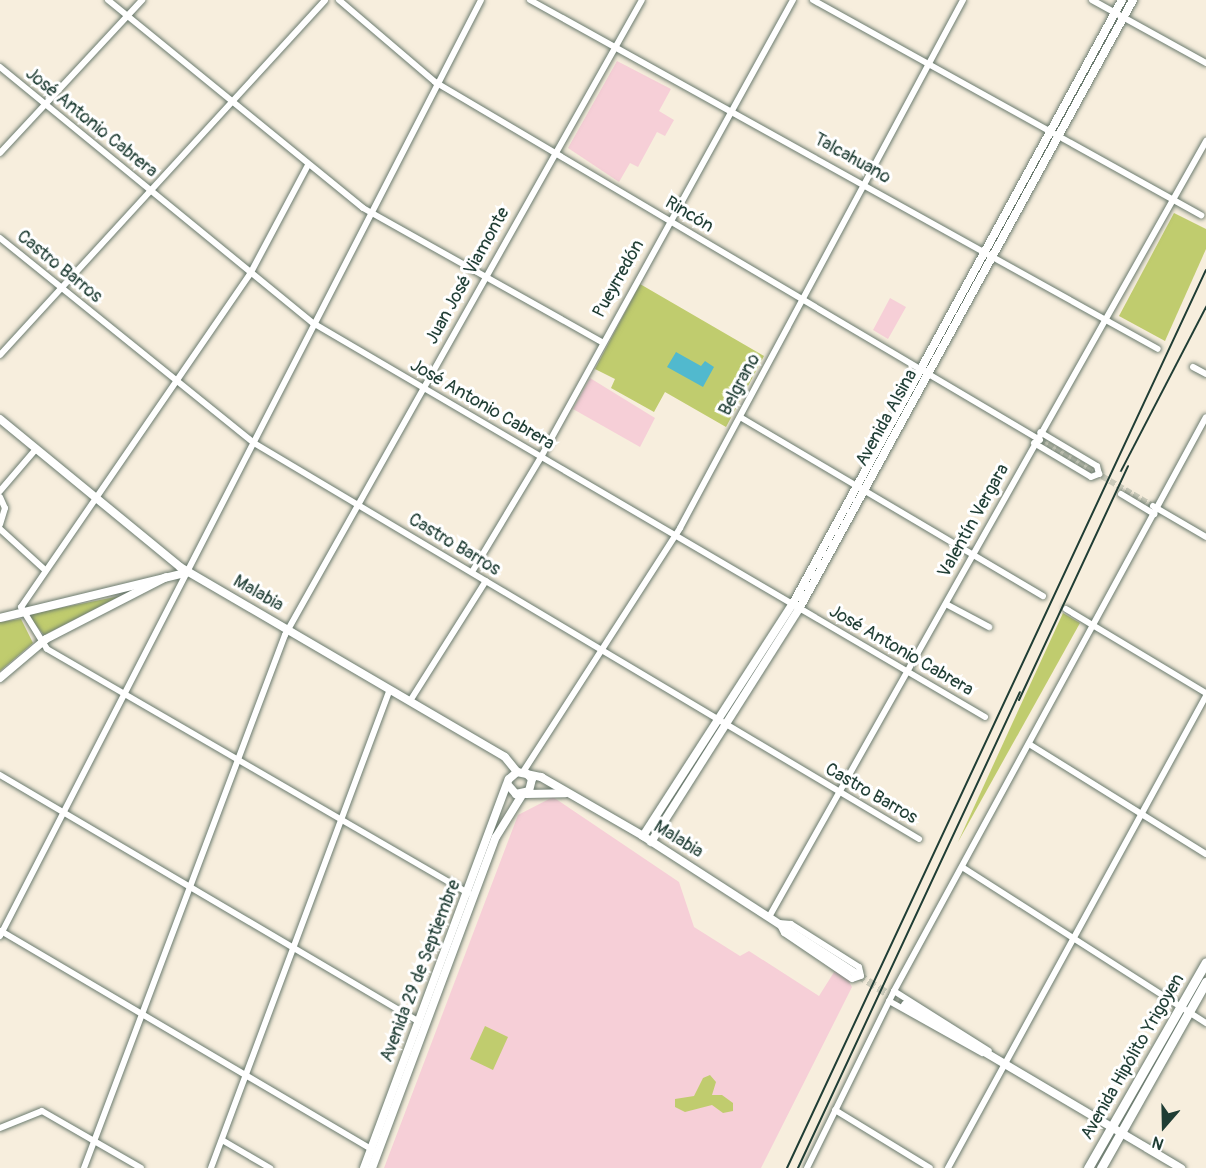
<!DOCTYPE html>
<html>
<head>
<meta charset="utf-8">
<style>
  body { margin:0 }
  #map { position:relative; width:1206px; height:1168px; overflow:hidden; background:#f7eedd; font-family:Pangolin,sans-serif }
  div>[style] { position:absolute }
  .built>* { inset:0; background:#f6cfd7 }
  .green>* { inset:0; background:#c0cc6e }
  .water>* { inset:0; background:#51b9ce }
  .minor-tunnel>* { height:6px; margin-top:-3px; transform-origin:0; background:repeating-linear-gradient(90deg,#cccbbb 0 6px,transparent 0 9px) }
  .secondary-tunnel>* { height:8px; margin-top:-4px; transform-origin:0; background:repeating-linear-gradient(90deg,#cccbbb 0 8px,transparent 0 12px) }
  .roads { filter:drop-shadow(0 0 2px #6b7b6f) drop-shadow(0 0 2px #6b7b6f) }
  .minor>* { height:6px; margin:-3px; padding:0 3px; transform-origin:3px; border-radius:3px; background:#fff }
  .tertiary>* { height:8px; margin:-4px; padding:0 4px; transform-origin:4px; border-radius:4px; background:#fff }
  .secondary>* { height:8px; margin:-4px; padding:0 4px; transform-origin:4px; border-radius:4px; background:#fff }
  .primary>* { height:9px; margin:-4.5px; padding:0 4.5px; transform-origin:4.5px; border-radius:4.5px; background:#fff }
  .rail>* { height:2px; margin:-1px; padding:0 1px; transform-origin:1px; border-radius:1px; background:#1f3d34 }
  span { translate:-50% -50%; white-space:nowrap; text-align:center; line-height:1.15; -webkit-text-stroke:6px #fff; paint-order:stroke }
  .street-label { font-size:18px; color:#1f3d34 }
  .north { position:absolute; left:1134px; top:1096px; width:60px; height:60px; -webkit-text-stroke:4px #fff; paint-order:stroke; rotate:200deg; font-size:16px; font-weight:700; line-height:24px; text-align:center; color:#1f3d34 }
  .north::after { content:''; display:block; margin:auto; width:21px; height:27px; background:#1f3d34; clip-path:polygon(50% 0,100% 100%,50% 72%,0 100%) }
</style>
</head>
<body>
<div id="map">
  <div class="built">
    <i style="clip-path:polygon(617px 61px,671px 89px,659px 111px,674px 120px,665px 136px,657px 132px,638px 167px,630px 163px,619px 182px,568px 148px)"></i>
    <i style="clip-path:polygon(890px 298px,906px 307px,888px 339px,873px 330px)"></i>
    <i style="clip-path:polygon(590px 378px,655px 418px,640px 447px,573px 409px)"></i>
    <i style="clip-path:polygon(553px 797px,679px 882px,694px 927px,740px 956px,749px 951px,819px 996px,836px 969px,846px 976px,852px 987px,761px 1168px,384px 1168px,518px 815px)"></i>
  </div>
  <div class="green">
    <i style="clip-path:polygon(1174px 213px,1206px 229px,1206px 249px,1165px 341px,1119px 316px)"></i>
    <i style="clip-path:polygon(640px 284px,764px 356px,726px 427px,665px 392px,654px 412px,611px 388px,615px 379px,595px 369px)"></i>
    <i style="clip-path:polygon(120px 596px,44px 635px,30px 618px,30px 614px)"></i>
    <i style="clip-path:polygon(1063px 613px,1080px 623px,958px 842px,1012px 724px)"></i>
    <i style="clip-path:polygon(21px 619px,33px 643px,0 671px,0 622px)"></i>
    <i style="clip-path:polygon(485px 1026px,508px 1037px,493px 1070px,470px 1059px)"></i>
    <i style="clip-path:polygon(710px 1075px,716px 1082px,712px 1095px,722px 1095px,733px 1103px,733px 1111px,723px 1113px,712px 1105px,685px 1112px,675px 1107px,675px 1099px,694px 1096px,703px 1078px)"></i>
  </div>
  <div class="water">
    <i style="clip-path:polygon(676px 352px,701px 366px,705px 361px,714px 367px,703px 387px,667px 367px)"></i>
  </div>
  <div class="minor-tunnel">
    <i style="left:1040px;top:440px;width:131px;rotate:30.3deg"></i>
  </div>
  <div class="secondary-tunnel">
    <i style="left:858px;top:975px;width:56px;rotate:32.6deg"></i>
  </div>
  <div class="roads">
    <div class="minor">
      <i style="left:108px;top:0;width:329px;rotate:39.2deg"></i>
      <i style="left:363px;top:208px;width:274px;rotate:29.3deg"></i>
      <i style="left:339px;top:0;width:126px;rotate:40.5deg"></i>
      <i style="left:435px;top:82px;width:703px;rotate:30.61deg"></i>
      <i style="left:530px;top:0;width:718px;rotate:29.06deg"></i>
      <i style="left:813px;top:0;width:444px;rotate:29deg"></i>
      <i style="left:1092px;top:0;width:130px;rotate:28.9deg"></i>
      <i style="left:0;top:67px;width:404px;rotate:39.3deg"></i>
      <i style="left:313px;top:323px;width:779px;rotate:30.38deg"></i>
      <i style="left:0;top:153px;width:209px;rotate:-47.1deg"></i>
      <i style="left:308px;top:165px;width:123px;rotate:118deg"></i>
      <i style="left:250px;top:274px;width:404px;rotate:124.5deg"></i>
      <i style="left:21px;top:607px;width:49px;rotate:58.2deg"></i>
      <i style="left:47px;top:649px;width:487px;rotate:30.1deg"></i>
      <i style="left:0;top:238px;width:326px;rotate:38.9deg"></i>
      <i style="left:254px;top:443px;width:774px;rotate:30.77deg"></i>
      <i style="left:0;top:355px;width:481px;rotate:-47.5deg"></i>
      <i style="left:1193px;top:367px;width:15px;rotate:28deg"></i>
      <i style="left:740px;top:417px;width:352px;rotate:30.6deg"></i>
      <i style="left:1034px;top:443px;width:66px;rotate:30.8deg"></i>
      <i style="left:1091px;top:477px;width:9px;rotate:-21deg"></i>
      <i style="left:1099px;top:474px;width:8px;rotate:-104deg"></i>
      <i style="left:1097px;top:466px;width:66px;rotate:-149.2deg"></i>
      <i style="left:0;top:491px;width:55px;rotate:-49.4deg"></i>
      <i style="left:1121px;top:494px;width:39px;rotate:31deg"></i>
      <i style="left:0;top:497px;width:12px;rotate:66deg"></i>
      <i style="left:5px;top:508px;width:17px;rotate:107deg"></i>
      <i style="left:1153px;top:506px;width:61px;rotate:30.3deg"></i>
      <i style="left:0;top:529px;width:59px;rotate:42.3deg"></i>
      <i style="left:472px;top:572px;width:134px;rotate:-59deg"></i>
      <i style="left:541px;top:457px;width:522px;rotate:-61.13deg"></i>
      <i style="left:946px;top:604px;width:49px;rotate:28.1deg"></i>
      <i style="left:1066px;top:609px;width:163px;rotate:31deg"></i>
      <i style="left:410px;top:701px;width:142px;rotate:-57.7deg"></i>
      <i style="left:1029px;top:744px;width:208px;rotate:31.9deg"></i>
      <i style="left:523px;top:772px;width:290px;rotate:-57.2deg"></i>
      <i style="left:680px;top:528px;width:599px;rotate:-61.81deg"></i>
      <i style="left:0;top:775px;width:487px;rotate:30.5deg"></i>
      <i style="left:962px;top:867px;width:290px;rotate:32.6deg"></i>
      <i style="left:769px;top:917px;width:891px;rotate:-60.61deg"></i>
      <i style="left:779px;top:923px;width:12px;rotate:5deg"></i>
      <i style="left:791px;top:924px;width:80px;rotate:32.3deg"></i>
      <i style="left:859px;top:967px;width:9px;rotate:77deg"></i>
      <i style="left:861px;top:976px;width:9px;rotate:162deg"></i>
      <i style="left:852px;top:979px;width:82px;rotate:-145.9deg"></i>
      <i style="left:784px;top:933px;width:11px;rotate:-117deg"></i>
      <i style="left:1px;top:931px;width:433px;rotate:30.5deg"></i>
      <i style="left:0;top:936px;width:1052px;rotate:-62.8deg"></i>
      <i style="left:894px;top:991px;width:112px;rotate:32.3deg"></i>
      <i style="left:889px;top:1001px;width:107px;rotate:29.2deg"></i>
      <i style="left:835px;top:1110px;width:111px;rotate:31.4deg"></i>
      <i style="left:0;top:1128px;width:45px;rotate:-22deg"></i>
      <i style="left:42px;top:1111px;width:114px;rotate:29.9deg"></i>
      <i style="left:222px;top:1140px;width:56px;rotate:30.3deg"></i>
      <i style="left:84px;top:1168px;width:570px;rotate:-69.34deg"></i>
      <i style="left:285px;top:635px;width:728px;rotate:-60.66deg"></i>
      <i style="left:211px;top:1168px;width:511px;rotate:-69.51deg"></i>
      <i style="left:807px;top:1168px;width:197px;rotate:-63.8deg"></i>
      <i style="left:894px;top:991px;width:653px;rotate:-61.47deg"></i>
      <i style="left:948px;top:1168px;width:538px;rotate:-61.34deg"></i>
    </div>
    <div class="tertiary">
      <i style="left:0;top:419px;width:233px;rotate:39.4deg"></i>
      <i style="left:180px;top:567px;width:376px;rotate:30.3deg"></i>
      <i style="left:505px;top:757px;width:19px;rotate:51deg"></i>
      <i style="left:0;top:618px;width:194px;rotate:-13.7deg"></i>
      <i style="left:0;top:678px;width:60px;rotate:-40.3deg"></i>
      <i style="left:46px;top:639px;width:135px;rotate:-27.3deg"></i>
    </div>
    <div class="secondary">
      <i style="left:509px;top:786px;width:11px;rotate:49deg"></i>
      <i style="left:516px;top:794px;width:13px;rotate:-13deg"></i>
      <i style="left:529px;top:791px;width:12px;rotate:-76deg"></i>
      <i style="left:532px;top:779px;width:8px;rotate:-135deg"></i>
      <i style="left:526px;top:794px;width:39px;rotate:-1deg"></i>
      <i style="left:643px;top:836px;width:275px;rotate:-57.2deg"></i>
      <i style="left:792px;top:605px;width:689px;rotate:-61.39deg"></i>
      <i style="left:651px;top:842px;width:276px;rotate:-57.6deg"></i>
      <i style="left:799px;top:609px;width:695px;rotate:-61.26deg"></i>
      <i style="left:905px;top:1005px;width:321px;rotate:30.6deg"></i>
      <i style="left:364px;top:1168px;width:415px;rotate:-69.6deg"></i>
      <i style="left:509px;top:779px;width:11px;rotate:-41deg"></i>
      <i style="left:517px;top:772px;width:25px;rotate:12deg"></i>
      <i style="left:541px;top:777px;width:118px;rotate:30deg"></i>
      <i style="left:643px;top:836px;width:256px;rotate:32.9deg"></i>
      <i style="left:372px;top:1168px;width:353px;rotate:-69.5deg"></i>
      <i style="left:496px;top:837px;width:49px;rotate:-58.2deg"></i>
    </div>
    <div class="primary">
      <i style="left:1088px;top:1168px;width:237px;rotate:-60.2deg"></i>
      <i style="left:1101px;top:1168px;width:214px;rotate:-60.6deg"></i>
    </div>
  </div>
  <div class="rail">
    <i style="left:1121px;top:471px;width:185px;rotate:-62.6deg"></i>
    <i style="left:1019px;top:700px;width:258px;rotate:-65deg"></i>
    <i style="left:787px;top:1168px;width:991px;rotate:-64.99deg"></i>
    <i style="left:798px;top:1168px;width:525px;rotate:-65deg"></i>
  </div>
  <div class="street-label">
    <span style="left:91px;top:123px;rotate:39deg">José Antonio Cabrera</span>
    <span style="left:852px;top:159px;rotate:29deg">Talcahuano</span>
    <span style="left:689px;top:215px;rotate:31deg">Rincón</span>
    <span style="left:59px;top:267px;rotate:39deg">Castro Barros</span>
    <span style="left:468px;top:276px;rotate:-61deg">Juan José Viamonte</span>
    <span style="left:619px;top:279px;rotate:-61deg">Pueyrredón</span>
    <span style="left:740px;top:385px;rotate:-62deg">Belgrano</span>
    <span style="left:482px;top:405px;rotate:30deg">José Antonio Cabrera</span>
    <span style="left:887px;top:418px;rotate:-61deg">Avenida Alsina</span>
    <span style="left:974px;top:521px;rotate:-61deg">Valentín Vergara</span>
    <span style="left:454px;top:545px;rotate:31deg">Castro Barros</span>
    <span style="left:258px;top:594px;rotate:30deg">Malabia</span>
    <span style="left:901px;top:651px;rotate:30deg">José Antonio Cabrera</span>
    <span style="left:871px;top:794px;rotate:30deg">Castro Barros</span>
    <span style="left:678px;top:840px;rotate:32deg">Malabia</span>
    <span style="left:421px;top:971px;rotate:-69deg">Avenida 29 de Septiembre</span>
    <span style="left:1133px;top:1057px;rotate:-60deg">Avenida Hipólito Yrigoyen</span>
  </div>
  <div class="north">N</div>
</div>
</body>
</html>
